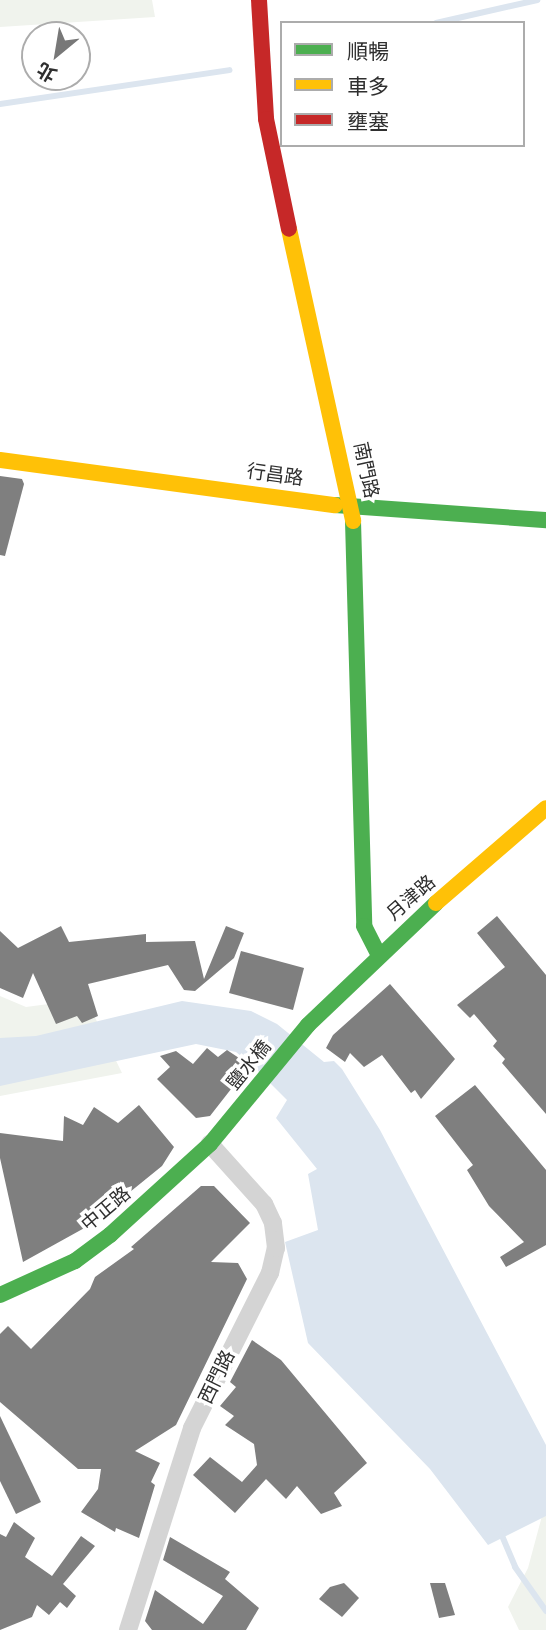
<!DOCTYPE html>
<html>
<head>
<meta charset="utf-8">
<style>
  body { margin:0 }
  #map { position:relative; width:546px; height:1630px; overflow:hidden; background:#fff; font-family:Mulish,"Noto Sans TC",sans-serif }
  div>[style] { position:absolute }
  .green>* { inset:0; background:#f0f3ed }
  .water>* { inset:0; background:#dce5ef }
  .stream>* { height:6px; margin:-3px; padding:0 3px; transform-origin:3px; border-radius:3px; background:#dce5ef }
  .building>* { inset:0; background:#7f7f7f }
  .street>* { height:18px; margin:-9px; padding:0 9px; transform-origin:9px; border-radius:9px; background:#d4d4d4 }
  .fast>* { height:16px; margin:-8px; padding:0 8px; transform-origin:8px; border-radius:8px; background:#4caf50 }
  .slow>* { height:16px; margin:-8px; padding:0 8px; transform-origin:8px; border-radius:8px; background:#ffc107 }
  .jam>* { height:16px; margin:-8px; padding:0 8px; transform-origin:8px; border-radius:8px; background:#c62828 }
  span { translate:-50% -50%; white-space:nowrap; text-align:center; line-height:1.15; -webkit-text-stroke:7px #fff; paint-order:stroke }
  .street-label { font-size:19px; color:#2f2f2f }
  .legend { position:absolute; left:280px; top:21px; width:245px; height:126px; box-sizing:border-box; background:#fff; border:2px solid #acacac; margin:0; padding:9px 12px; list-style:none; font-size:21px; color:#2f2f2f }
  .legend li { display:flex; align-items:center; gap:14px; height:35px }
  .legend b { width:35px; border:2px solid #acacac }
  .north { position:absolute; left:21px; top:21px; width:70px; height:70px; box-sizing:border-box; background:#fff; border:2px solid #acacac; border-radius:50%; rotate:210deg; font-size:19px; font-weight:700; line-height:28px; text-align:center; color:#2f2f2f }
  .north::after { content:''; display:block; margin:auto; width:24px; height:32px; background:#787878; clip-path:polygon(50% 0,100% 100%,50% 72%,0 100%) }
</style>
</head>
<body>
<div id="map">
  <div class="green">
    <i style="clip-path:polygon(0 0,152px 0,155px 17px,0 27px)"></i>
    <i style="clip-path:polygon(0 996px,26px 1007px,86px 999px,122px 1073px,0 1096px)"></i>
    <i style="clip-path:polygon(546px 1501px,546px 1630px,519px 1630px,508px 1607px,528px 1568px)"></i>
  </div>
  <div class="water">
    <i style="clip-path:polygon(182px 1001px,251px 1011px,277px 1024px,324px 1062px,334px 1061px,342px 1069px,380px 1130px,546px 1445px,546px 1516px,488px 1545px,430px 1469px,308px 1343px,285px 1242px,318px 1230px,308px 1174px,317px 1169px,276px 1118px,287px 1100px,252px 1065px,236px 1052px,196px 1044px,0 1086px,0 1038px,36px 1036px)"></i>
  </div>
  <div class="stream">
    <i style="left:436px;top:23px;width:104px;rotate:-12.8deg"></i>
    <i style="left:0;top:104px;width:232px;rotate:-8.4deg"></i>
    <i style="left:500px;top:1531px;width:39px;rotate:67deg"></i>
    <i style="left:515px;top:1567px;width:54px;rotate:54.8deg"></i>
  </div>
  <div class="building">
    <i style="clip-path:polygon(0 476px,22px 479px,24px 484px,5px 556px,0 555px)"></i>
    <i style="clip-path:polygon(497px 916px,546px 975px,546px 1114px,502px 1063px,505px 1059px,493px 1046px,497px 1041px,474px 1014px,470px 1018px,457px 1005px,505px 967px,477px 933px)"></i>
    <i style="clip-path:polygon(61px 926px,69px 942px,146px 934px,146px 942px,195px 941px,204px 979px,226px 926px,244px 933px,234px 958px,195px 991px,184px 990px,168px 965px,88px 984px,98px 1016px,82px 1023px,77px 1016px,56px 1024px,33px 973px,23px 998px,0 988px,0 931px,18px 948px)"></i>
    <i style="clip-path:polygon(241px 951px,304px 968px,293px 1010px,229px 993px)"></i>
    <i style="clip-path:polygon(390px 984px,455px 1059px,421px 1099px,415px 1090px,411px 1093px,382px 1055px,364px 1067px,350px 1053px,345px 1062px,326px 1048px,333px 1035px)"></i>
    <i style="clip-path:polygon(207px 1048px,218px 1057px,227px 1050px,245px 1062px,242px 1075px,210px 1116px,196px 1118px,157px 1079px,170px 1067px,160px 1056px,176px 1051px,193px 1064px)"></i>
    <i style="clip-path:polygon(475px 1085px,546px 1170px,546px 1245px,506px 1267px,500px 1257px,524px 1242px,489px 1206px,467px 1170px,473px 1165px,435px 1116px)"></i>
    <i style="clip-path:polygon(139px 1105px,174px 1147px,162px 1166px,88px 1226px,23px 1262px,0 1158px,0 1133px,63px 1141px,64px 1116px,83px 1125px,94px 1107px,118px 1123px)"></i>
    <i style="clip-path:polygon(201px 1186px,214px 1186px,250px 1223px,211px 1262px,238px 1263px,247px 1279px,176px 1425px,135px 1451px,160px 1463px,151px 1482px,155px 1485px,139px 1538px,116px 1528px,115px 1532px,81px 1512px,98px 1489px,101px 1469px,78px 1469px,0 1402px,0 1334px,8px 1326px,31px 1349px,90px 1289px,95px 1277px,134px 1249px,131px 1247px)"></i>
    <i style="clip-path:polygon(252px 1340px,281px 1360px,367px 1463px,334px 1493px,342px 1506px,321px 1514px,297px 1486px,286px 1499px,266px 1479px,235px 1513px,193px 1475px,210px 1457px,242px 1482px,257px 1465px,254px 1444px,225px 1425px,234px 1416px,220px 1406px,236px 1387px,230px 1382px)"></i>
    <i style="clip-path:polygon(0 1416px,41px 1502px,16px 1514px,0 1481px)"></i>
    <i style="clip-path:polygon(14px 1522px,35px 1538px,25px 1557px,52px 1576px,81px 1536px,95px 1546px,63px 1584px,76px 1596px,67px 1608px,60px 1602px,49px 1615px,37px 1605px,32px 1617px,0 1630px,0 1534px,6px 1537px)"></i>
    <i style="clip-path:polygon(170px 1537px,230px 1572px,225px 1579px,259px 1608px,246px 1630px,152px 1630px,145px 1621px,155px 1590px,203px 1624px,223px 1596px,163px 1560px)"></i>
    <i style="clip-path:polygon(344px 1583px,359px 1598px,342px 1617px,319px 1599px,330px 1587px)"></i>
    <i style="clip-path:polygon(430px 1583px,445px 1583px,455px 1615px,439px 1618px)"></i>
  </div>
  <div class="street">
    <i style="left:128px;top:1630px;width:212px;rotate:-72.4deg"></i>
    <i style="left:192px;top:1428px;width:174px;rotate:-63.3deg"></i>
    <i style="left:270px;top:1273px;width:26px;rotate:-77deg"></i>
    <i style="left:276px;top:1248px;width:25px;rotate:-97deg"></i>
    <i style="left:273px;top:1223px;width:21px;rotate:-115deg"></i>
    <i style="left:264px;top:1204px;width:81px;rotate:-132deg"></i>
  </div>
  <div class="fast">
    <i style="left:335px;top:505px;width:212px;rotate:4.1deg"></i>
    <i style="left:353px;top:521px;width:405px;rotate:88.4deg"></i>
    <i style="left:364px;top:926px;width:31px;rotate:63deg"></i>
    <i style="left:0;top:1295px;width:82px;rotate:-24.4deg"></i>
    <i style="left:75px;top:1261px;width:44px;rotate:-36.6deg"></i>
    <i style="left:110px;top:1235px;width:135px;rotate:-42.3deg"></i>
    <i style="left:210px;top:1144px;width:154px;rotate:-50.5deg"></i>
    <i style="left:308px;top:1025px;width:177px;rotate:-43.6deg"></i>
  </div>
  <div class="slow">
    <i style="left:289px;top:229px;width:299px;rotate:77.6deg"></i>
    <i style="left:0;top:460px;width:338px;rotate:7.7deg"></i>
    <i style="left:436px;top:903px;width:145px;rotate:-40.8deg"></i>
  </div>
  <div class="jam">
    <i style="left:259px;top:0;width:119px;rotate:86.6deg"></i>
    <i style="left:266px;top:119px;width:112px;rotate:78.2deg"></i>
  </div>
  <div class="street-label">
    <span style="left:366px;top:470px;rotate:78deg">南門路</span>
    <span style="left:275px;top:475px;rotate:8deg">行昌路</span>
    <span style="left:411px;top:898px;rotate:-41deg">月津路</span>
    <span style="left:249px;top:1065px;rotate:-51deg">鹽水橋</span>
    <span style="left:106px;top:1209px;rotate:-40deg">中正路</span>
    <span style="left:217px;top:1377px;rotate:-64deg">西門路</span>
  </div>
  <ul class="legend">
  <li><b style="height:9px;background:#4caf50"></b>順暢</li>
  <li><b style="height:9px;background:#ffc107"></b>車多</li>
  <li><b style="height:9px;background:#c62828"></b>壅塞</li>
  </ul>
  <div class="north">北</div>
</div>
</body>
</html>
